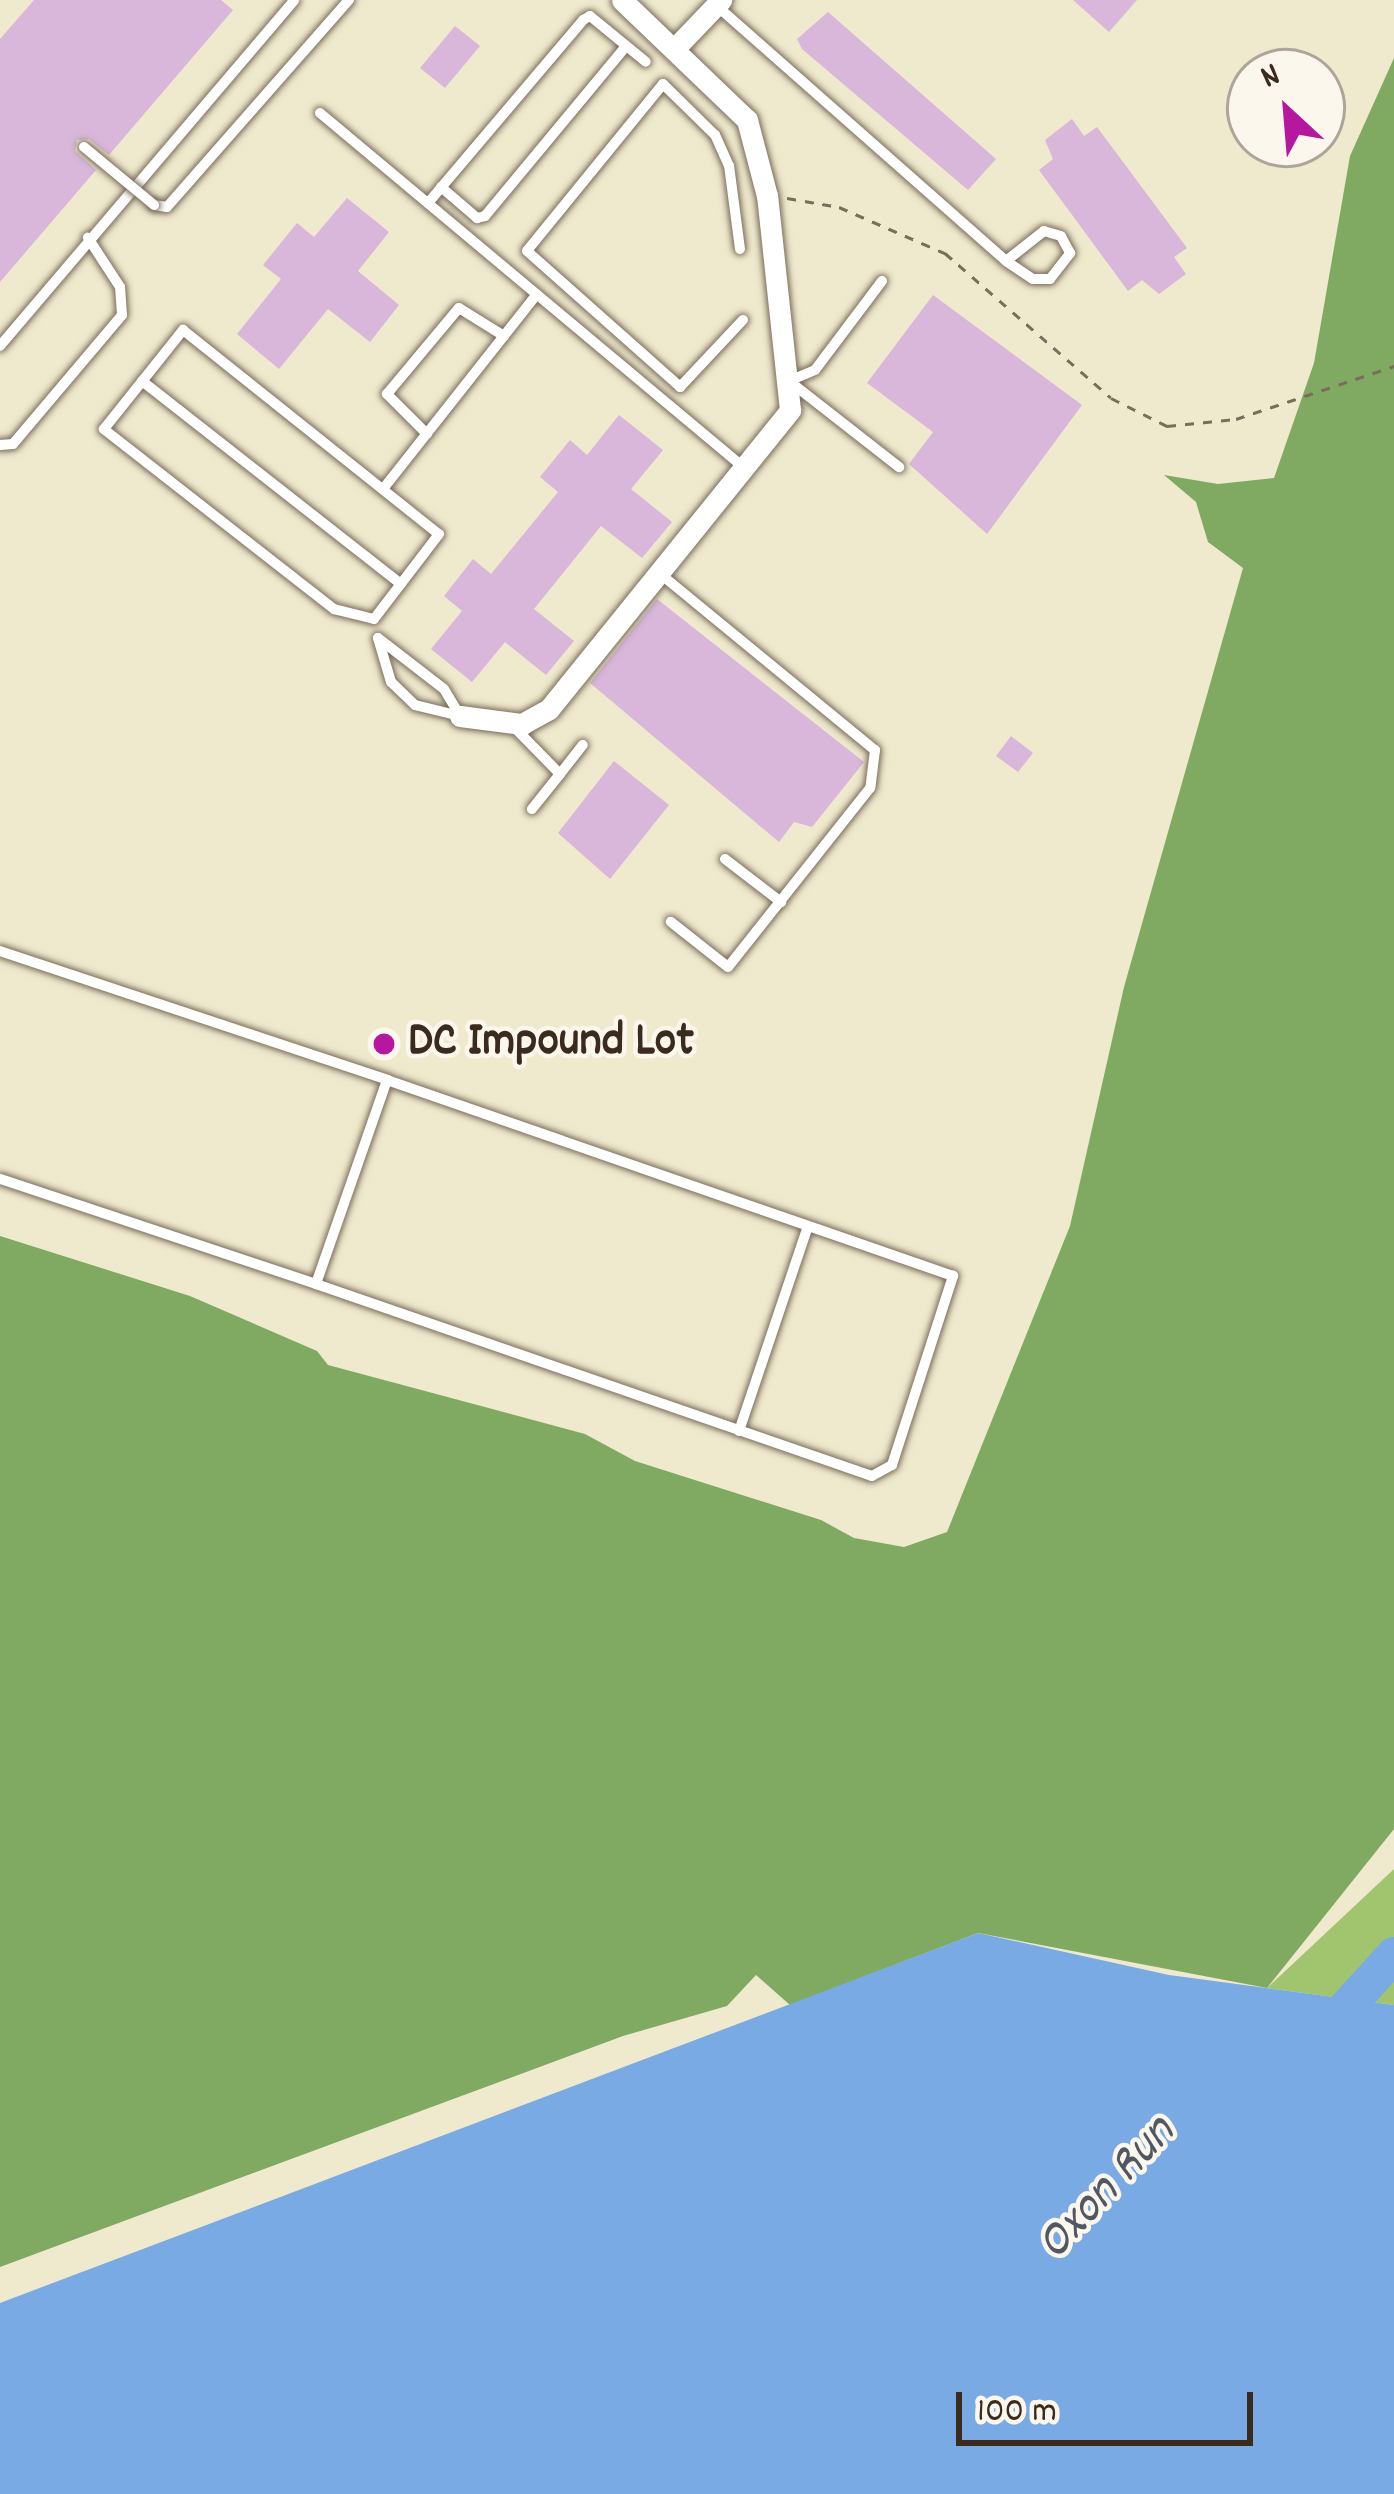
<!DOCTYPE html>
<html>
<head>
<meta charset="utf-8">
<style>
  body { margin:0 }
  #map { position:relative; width:1394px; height:2494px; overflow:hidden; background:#efe9cd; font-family:Dekko,sans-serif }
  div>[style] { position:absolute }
  .green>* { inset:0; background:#a1c56e }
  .forest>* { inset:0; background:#80aa61 }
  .water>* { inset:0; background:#79aae4 }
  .river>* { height:36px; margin:-18px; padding:0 18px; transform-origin:18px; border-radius:18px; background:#79aae4 }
  .building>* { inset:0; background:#d8b7da }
  .path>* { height:3px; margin-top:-1.5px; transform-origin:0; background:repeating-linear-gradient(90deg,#7a6d5b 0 9px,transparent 0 18px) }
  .roads { filter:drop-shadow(0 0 3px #7a6d5b) drop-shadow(0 0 3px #7a6d5b) }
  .lane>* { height:10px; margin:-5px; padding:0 5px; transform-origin:5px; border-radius:5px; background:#fff }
  .street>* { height:21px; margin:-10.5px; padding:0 10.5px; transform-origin:10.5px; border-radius:10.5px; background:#fff }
  .bridges { filter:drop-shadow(0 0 3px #7a6d5b) drop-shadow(0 0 3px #7a6d5b) }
  .lane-bridge>* { height:10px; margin:-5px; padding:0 5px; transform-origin:5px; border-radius:5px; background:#fff }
  .dots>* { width:33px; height:33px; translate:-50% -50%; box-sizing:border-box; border:6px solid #fbf7ec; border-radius:50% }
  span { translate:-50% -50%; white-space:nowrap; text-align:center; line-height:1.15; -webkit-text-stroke:9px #fbf7ec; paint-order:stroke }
  .poi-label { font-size:48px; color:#3b2a1e; font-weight:700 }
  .left { translate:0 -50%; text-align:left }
  .water-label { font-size:51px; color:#515763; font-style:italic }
  .north { position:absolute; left:1226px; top:48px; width:120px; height:120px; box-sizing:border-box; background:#fbf7ec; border:3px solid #aea59a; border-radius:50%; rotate:334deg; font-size:33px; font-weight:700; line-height:48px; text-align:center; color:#3b2a1e }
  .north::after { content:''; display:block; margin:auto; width:42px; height:54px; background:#b5179e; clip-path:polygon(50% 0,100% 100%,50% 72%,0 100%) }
  .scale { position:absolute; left:956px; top:2392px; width:297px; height:54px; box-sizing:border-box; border:6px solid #3b2a1e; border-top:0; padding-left:15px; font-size:36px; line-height:42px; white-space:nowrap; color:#3b2a1e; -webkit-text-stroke:9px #fbf7ec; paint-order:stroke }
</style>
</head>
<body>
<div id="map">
  <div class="green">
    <i style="clip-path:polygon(1394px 1869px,1394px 2005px,1267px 1988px)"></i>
  </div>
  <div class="forest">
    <i style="clip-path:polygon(1394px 58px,1394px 1829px,1267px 1988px,978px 1933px,790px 2005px,756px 1975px,727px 2006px,623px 2036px,0 2267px,0 1236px,190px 1296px,317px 1351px,328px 1365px,585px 1434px,635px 1461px,821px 1520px,854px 1538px,904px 1547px,947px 1532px,1070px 1226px,1124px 987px,1243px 568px,1208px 542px,1196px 502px,1164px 475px,1218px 484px,1274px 478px,1314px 363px,1350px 156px)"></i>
  </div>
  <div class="water">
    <i style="clip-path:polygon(978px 1933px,1169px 1975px,1394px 2005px,1394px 2494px,0 2494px,0 2303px)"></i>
  </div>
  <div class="river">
    <i style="left:1324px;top:2032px;width:104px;rotate:-47.7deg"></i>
  </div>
  <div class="building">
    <i style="clip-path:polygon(34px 0,221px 0,233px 10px,109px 155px,89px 139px,77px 140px,75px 151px,96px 170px,0 282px,0 39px)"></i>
    <i style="clip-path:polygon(1073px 0,1137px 0,1109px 32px)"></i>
    <i style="clip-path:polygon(828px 12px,996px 159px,968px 190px,802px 49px,797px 39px)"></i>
    <i style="clip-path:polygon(455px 26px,480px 46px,445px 88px,420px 68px)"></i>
    <i style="clip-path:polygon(1072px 119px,1084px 136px,1097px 127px,1187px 248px,1174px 257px,1186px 274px,1159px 294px,1142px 280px,1128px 291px,1039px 170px,1053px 159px,1045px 140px)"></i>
    <i style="clip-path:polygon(347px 198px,389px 232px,358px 271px,399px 305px,370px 342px,328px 309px,279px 369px,237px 334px,281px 279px,263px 265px,297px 223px,314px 237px)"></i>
    <i style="clip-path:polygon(933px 295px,1082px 405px,987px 534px,909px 464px,933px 432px,867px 383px)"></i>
    <i style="clip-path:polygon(619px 415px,663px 450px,631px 489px,672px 522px,642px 558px,601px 526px,534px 609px,574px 641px,546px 675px,505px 642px,472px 682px,431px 649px,462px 611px,444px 596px,473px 559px,491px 574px,558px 492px,540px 477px,570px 440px,587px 455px)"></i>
    <i style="clip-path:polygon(657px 599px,864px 762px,812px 827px,794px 822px,779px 842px,590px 683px)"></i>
    <i style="clip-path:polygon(1011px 736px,1033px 753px,1018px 772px,996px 756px)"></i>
    <i style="clip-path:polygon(614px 761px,669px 805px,610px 879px,558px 833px)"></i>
  </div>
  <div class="path">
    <i style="left:787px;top:198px;width:53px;rotate:9.8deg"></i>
    <i style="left:839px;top:207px;width:116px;rotate:23.5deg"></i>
    <i style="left:945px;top:253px;width:220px;rotate:41.1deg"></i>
    <i style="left:1111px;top:398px;width:63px;rotate:26.6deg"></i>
    <i style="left:1167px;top:426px;width:69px;rotate:-5.8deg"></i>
    <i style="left:1236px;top:419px;width:167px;rotate:-18.5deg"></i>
  </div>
  <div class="roads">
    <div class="lane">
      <i style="left:717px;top:6px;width:385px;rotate:41.4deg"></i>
      <i style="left:1006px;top:261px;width:32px;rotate:34deg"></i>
      <i style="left:1033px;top:279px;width:17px"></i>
      <i style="left:1050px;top:279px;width:33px;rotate:-52deg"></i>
      <i style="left:1070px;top:253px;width:19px;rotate:-118deg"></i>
      <i style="left:1061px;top:236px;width:18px;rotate:-164deg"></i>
      <i style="left:1044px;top:231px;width:48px;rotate:141.7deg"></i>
      <i style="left:320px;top:113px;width:550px;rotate:39.91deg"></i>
      <i style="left:441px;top:187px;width:48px;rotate:40.7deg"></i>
      <i style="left:477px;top:218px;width:8px;rotate:-14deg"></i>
      <i style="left:485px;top:216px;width:221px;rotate:-50.3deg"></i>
      <i style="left:428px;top:203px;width:240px;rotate:-49.7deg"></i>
      <i style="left:583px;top:20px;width:8px;rotate:-30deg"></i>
      <i style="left:590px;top:16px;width:72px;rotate:39.4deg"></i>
      <i style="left:154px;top:205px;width:13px;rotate:9deg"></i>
      <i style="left:167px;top:207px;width:276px;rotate:-48.7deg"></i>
      <i style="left:740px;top:249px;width:84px;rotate:-97.5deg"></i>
      <i style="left:729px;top:166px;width:34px;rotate:-114deg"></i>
      <i style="left:715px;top:135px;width:73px;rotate:-135.6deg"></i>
      <i style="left:663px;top:84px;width:215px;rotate:129.2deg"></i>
      <i style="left:527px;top:251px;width:205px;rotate:41.6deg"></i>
      <i style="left:680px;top:387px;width:92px;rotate:-46.8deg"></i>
      <i style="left:882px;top:281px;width:111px;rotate:127deg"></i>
      <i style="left:815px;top:370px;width:28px;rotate:157deg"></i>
      <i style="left:789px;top:381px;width:140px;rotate:38deg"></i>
      <i style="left:183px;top:330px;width:327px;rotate:38.6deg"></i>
      <i style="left:439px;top:534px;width:107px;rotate:127.4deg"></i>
      <i style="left:374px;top:619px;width:41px;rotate:-166deg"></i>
      <i style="left:334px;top:609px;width:292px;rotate:-142deg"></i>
      <i style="left:104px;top:429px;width:127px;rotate:-51.4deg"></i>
      <i style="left:0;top:346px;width:454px;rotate:-49.6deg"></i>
      <i style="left:142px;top:381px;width:329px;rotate:38.1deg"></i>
      <i style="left:427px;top:434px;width:57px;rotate:-135deg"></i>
      <i style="left:387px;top:394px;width:112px;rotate:-50.1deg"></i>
      <i style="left:459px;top:308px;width:53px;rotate:31.9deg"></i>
      <i style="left:0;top:445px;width:13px;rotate:-4deg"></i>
      <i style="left:13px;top:444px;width:169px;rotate:-49.8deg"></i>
      <i style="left:122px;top:315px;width:28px;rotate:-94deg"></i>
      <i style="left:120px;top:287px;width:59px;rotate:-123.1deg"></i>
      <i style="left:383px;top:489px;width:248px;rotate:-51.7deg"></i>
      <i style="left:658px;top:572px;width:281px;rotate:39.4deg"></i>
      <i style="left:875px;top:750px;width:38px;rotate:97deg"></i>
      <i style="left:870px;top:788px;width:228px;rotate:128.4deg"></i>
      <i style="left:728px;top:967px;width:73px;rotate:-141.7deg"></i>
      <i style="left:378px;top:638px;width:83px;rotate:37.7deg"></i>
      <i style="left:444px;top:689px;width:31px;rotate:59deg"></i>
      <i style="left:460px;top:716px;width:46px;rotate:-166.3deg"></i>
      <i style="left:415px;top:705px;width:33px;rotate:-136deg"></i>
      <i style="left:391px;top:682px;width:46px;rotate:-106.5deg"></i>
      <i style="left:511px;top:724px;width:70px;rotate:45.6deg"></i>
      <i style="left:560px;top:774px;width:45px;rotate:128.7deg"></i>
      <i style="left:560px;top:774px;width:37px;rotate:-52deg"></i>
      <i style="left:725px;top:859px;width:71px;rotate:37.5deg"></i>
      <i style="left:0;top:951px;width:408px;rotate:18.4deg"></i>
      <i style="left:387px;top:1080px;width:216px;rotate:109.2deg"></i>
      <i style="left:316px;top:1284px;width:333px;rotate:-161.6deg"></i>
      <i style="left:316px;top:1284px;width:588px;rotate:19.05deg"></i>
      <i style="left:872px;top:1476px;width:23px;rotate:-29deg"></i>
      <i style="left:892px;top:1465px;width:199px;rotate:-72.1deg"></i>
      <i style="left:953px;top:1276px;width:599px;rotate:-160.9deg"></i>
      <i style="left:739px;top:1431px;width:216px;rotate:-71.4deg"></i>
    </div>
    <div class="street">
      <i style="left:677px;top:46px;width:64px;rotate:-46.3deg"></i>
      <i style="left:460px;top:716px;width:63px;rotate:7.4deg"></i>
      <i style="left:522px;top:724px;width:31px;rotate:-29deg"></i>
      <i style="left:549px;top:709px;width:384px;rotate:-51.1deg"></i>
      <i style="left:790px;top:410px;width:215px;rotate:-96.1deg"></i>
      <i style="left:767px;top:196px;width:79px;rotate:-104.7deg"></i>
      <i style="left:747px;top:120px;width:173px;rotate:-136.2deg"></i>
    </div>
  </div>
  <div class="bridges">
    <div class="lane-bridge">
      <i style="left:84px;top:147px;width:91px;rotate:39.6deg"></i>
    </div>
  </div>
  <div class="dots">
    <i style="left:384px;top:1044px;background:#b5179e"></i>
  </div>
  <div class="poi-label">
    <span class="left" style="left:408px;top:1044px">DC Impound Lot</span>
  </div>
  <div class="water-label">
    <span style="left:1108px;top:2190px;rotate:-47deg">Oxon Run</span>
  </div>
  <div class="north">N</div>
  <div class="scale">100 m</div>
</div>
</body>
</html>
